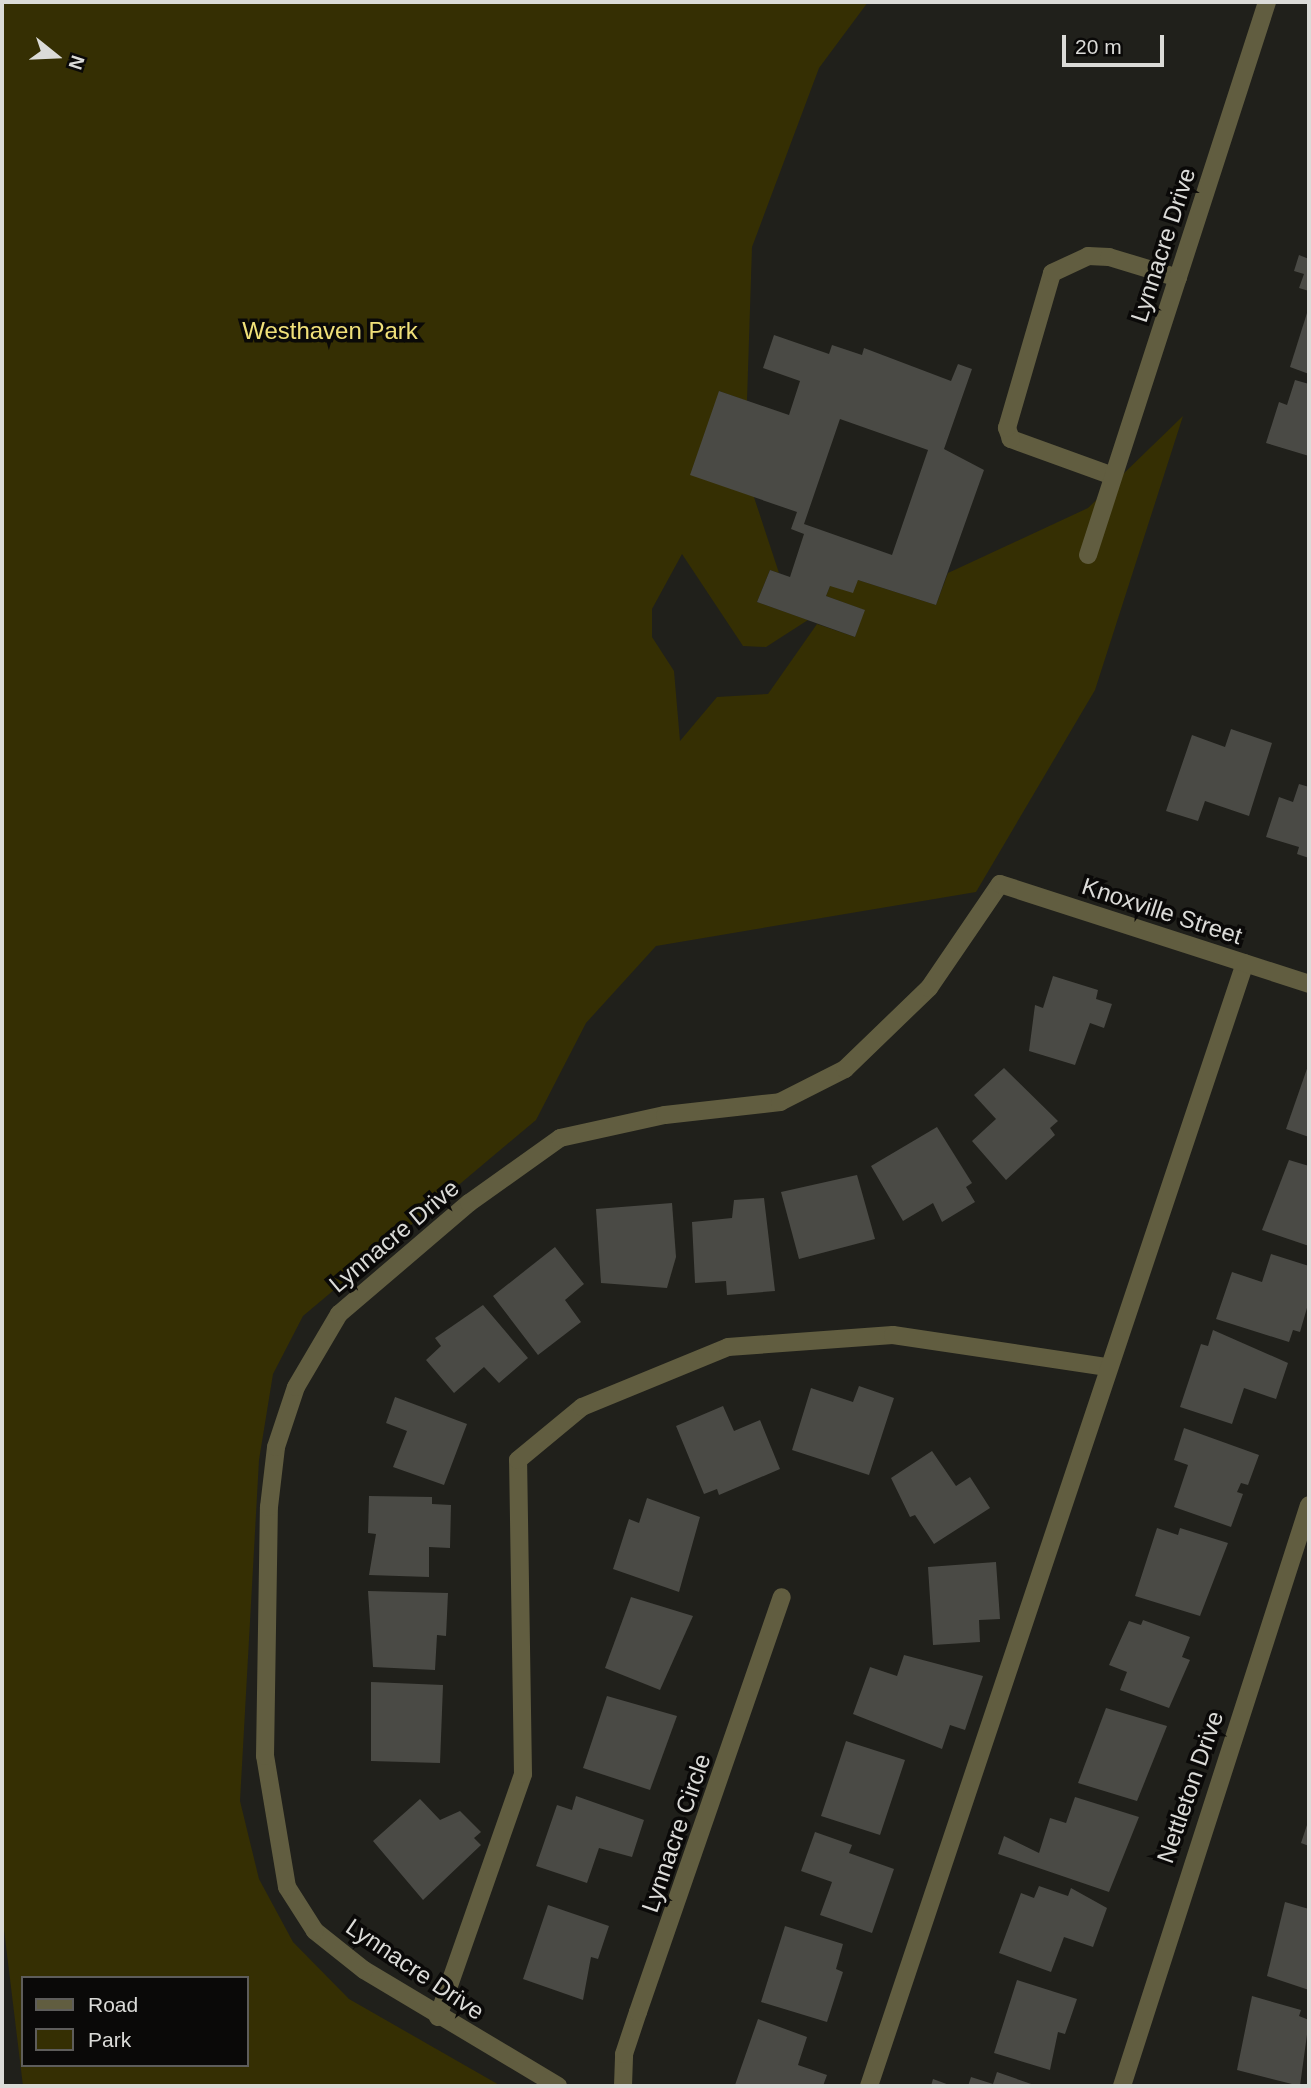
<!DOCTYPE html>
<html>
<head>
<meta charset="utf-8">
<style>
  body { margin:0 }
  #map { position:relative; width:1311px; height:2088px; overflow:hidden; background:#20201b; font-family:Arial,sans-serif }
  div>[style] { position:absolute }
  .green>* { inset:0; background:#352f03 }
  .building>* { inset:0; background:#4a4a45 }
  .service>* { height:18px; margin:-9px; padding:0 9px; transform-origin:9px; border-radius:9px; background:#615d40 }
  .minor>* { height:18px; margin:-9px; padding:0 9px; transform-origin:9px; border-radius:9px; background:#615d40 }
  .tertiary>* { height:18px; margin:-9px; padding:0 9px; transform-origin:9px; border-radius:9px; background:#615d40 }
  span { translate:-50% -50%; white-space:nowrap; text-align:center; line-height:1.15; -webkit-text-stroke:7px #0a0908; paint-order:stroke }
  .street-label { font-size:24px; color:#dbdbd8 }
  .park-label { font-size:24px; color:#f0e079 }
  .frame { position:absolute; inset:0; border:4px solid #dbdbd8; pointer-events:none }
  .legend { position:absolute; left:21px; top:1976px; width:228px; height:91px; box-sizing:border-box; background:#0a0908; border:2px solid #5e5d5b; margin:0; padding:9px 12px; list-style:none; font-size:21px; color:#dbdbd8 }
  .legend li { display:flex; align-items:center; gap:14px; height:35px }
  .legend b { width:35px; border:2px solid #5e5d5b }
  .north { position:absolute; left:21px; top:21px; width:70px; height:70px; -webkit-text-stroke:5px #0a0908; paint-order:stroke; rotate:108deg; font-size:19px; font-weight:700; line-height:28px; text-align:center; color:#dbdbd8 }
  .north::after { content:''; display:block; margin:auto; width:24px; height:32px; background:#dbdbd8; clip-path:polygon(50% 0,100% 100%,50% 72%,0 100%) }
  .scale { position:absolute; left:1062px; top:35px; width:102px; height:32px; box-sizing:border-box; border:4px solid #dbdbd8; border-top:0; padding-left:9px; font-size:21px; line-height:24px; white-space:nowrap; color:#dbdbd8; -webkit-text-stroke:5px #0a0908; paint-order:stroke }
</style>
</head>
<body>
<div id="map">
  <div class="green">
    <i style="clip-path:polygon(evenodd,2px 2px,868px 2px,819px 68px,752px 247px,747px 401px,719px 391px,779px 573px,770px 570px,757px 602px,808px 620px,766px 647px,743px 646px,682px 554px,652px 609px,652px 637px,674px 671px,680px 741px,717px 697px,768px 694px,817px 624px,855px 637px,864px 610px,826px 596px,830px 586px,858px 580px,936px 605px,948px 573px,1088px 508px,1183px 416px,1095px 690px,976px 892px,656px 946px,586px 1023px,536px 1120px,303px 1316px,273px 1374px,259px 1460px,240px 1801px,259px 1879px,293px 1942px,349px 1999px,501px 2086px,23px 2086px,2px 1913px,2px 2px,23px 1978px,247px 1978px,247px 2065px,23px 2065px,23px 1978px)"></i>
  </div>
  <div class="building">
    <i style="clip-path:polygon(1299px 255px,1309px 259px,1309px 291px,1299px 288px,1304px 274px,1294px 271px)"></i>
    <i style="clip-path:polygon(1307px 313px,1309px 314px,1309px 374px,1290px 367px)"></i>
    <i style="clip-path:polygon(evenodd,774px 335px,829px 354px,832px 345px,862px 355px,864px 348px,951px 381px,958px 364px,972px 369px,944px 449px,984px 470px,936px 605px,858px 580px,853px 593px,830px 586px,826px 596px,865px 610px,855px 637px,757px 602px,770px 570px,790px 577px,804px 534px,791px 529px,797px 512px,690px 475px,719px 391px,789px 415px,800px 381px,763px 368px,774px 335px,840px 419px,928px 450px,892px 555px,804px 524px,840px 419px)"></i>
    <i style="clip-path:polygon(1295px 380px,1309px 384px,1309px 456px,1266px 443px,1279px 402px,1287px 405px)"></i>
    <i style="clip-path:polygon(1231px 729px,1272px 743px,1249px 816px,1205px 801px,1198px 821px,1166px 811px,1192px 735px,1225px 747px)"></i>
    <i style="clip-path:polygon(1299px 784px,1309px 787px,1309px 858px,1297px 854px,1299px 847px,1266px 837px,1279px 797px,1293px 802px)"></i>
    <i style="clip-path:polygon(1053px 976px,1098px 990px,1096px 999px,1112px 1004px,1104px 1028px,1090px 1023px,1075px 1065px,1029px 1051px,1035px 1005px,1043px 1008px)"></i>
    <i style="clip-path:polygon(1309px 1063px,1309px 1137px,1286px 1129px)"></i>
    <i style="clip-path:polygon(1004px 1068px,1058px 1121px,1050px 1128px,1055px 1135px,1006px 1180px,972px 1141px,996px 1119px,974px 1095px)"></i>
    <i style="clip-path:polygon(937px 1127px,972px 1183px,966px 1187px,975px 1202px,942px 1222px,933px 1203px,903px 1221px,871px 1166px)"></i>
    <i style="clip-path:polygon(1289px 1160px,1309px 1166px,1309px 1246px,1262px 1230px)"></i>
    <i style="clip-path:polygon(857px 1175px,875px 1239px,799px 1259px,781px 1192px)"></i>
    <i style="clip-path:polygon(764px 1198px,775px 1291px,727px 1295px,726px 1281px,695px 1283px,692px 1222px,732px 1218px,734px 1200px)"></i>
    <i style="clip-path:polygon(672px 1203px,676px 1257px,667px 1288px,601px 1283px,596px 1209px)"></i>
    <i style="clip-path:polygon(555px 1247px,584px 1284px,565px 1300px,581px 1322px,538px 1355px,493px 1296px)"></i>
    <i style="clip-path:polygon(1271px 1254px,1309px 1266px,1309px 1301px,1300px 1332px,1293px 1330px,1289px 1342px,1216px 1319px,1232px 1272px,1262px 1282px)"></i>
    <i style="clip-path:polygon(483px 1305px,528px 1358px,499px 1383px,484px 1367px,454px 1393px,426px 1360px,441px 1346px,435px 1338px)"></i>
    <i style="clip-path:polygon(1213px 1330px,1288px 1363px,1276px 1399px,1244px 1388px,1232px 1424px,1180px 1407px,1201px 1344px,1208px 1346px)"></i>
    <i style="clip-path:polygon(859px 1386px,894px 1398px,869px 1475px,792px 1450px,811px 1388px,853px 1402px)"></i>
    <i style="clip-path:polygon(395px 1397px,467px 1424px,444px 1485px,393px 1467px,407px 1431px,386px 1423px)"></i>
    <i style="clip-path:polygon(723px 1406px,734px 1431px,760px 1420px,780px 1469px,719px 1495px,717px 1489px,704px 1494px,676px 1426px)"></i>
    <i style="clip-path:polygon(1184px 1428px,1259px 1455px,1248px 1485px,1241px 1483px,1237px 1492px,1243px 1494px,1231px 1527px,1174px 1507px,1188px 1465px,1174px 1460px)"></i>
    <i style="clip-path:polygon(932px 1451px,956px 1486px,970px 1477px,990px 1508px,934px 1544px,915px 1515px,910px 1517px,891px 1478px)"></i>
    <i style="clip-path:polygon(369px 1496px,432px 1497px,432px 1504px,451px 1505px,450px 1548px,429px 1547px,429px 1577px,369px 1575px,376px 1534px,368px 1533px)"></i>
    <i style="clip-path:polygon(647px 1498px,700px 1517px,679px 1592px,613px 1569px,629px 1519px,639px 1523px)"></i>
    <i style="clip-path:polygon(1157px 1528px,1178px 1535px,1180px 1528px,1228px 1543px,1200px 1616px,1135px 1596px)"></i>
    <i style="clip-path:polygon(996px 1562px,1000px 1619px,979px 1620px,980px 1642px,933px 1645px,928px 1567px)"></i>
    <i style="clip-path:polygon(368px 1591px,448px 1593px,446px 1636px,437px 1635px,435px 1670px,373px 1667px)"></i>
    <i style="clip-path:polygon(631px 1597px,693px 1616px,660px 1690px,605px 1668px)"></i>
    <i style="clip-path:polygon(1143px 1620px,1190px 1637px,1182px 1657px,1190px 1660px,1169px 1708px,1120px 1690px,1127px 1672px,1109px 1665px,1129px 1621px,1141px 1625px)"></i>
    <i style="clip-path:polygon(904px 1655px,983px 1676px,965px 1730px,950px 1725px,942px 1749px,853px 1714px,870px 1667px,897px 1676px)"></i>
    <i style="clip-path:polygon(371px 1682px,443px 1685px,440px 1763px,371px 1761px)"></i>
    <i style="clip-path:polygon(607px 1696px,677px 1716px,650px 1790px,583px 1768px)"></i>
    <i style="clip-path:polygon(1106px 1708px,1167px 1726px,1137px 1801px,1078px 1783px)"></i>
    <i style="clip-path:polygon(846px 1741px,905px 1760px,880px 1835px,821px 1816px)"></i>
    <i style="clip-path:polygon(576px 1796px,644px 1820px,632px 1857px,599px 1848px,587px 1883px,536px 1866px,557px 1805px,572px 1810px)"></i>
    <i style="clip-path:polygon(1075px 1797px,1139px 1817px,1109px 1892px,998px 1854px,1004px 1836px,1039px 1853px,1050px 1818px,1066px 1823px)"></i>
    <i style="clip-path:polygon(420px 1799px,440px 1820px,460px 1811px,481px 1832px,474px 1838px,481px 1845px,423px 1900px,373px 1841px)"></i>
    <i style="clip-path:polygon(1309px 1819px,1309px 1846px,1301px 1843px)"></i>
    <i style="clip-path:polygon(815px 1832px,852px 1845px,849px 1853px,894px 1869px,872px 1933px,820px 1915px,832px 1882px,801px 1871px)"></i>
    <i style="clip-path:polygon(1039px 1886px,1068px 1896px,1071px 1888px,1107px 1908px,1093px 1947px,1064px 1937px,1051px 1972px,999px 1953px,1021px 1893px,1034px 1898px)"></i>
    <i style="clip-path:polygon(1285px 1902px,1309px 1909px,1309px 1990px,1267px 1976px)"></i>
    <i style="clip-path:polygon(548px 1905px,609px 1926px,598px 1959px,591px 1957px,583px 2000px,523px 1979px)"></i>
    <i style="clip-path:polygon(785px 1926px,843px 1944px,836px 1969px,843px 1972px,827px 2022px,761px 2002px)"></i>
    <i style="clip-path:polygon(1017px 1980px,1077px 1999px,1065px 2034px,1058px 2032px,1050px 2070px,994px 2053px)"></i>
    <i style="clip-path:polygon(1252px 1996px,1301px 2010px,1299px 2016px,1309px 2020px,1300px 2086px,1237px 2070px)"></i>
    <i style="clip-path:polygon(758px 2019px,807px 2037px,798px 2065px,827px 2075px,823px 2086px,735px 2085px)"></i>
    <i style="clip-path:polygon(997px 2072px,1037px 2086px,968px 2086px,971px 2077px,993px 2084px)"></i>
    <i style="clip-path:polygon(933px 2079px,952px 2086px,931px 2086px)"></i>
  </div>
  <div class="service">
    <i style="left:1113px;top:476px;width:109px;rotate:-160.1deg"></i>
    <i style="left:1011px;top:439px;width:12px;rotate:-110deg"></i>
    <i style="left:1007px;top:428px;width:161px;rotate:-73.8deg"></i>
    <i style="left:1052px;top:273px;width:40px;rotate:-25deg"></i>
    <i style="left:1088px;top:256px;width:21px;rotate:3deg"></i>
    <i style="left:1109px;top:257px;width:72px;rotate:16.9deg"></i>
    <i style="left:438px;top:2017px;width:257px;rotate:-70.7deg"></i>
    <i style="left:523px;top:1774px;width:314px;rotate:-90.9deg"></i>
    <i style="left:518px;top:1460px;width:83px;rotate:-39.6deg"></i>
    <i style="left:582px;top:1407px;width:158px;rotate:-22.3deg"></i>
    <i style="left:728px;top:1347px;width:165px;rotate:-4.2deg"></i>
    <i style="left:893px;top:1335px;width:215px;rotate:8.5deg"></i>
    <i style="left:869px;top:2086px;width:1184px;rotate:-71.49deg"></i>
  </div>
  <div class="minor">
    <i style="left:1088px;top:555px;width:581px;rotate:-72.06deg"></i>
    <i style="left:558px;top:2086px;width:226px;rotate:-149.1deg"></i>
    <i style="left:364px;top:1970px;width:63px;rotate:-141.5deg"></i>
    <i style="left:315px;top:1931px;width:52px;rotate:-122.5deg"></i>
    <i style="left:287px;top:1887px;width:133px;rotate:-99.5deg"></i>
    <i style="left:265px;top:1756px;width:249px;rotate:-89.1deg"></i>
    <i style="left:269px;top:1507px;width:60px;rotate:-83.3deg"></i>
    <i style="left:276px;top:1447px;width:63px;rotate:-71.6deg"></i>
    <i style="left:296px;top:1387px;width:85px;rotate:-59.5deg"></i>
    <i style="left:339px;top:1314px;width:171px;rotate:-40.5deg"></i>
    <i style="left:469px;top:1203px;width:112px;rotate:-35.5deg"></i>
    <i style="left:560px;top:1138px;width:107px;rotate:-12.4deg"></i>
    <i style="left:665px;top:1115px;width:116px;rotate:-6.4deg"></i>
    <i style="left:780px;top:1102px;width:73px;rotate:-26.9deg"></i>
    <i style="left:845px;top:1069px;width:117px;rotate:-44deg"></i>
    <i style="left:929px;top:988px;width:126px;rotate:-55.7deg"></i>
    <i style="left:623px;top:2086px;width:32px;rotate:-88deg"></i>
    <i style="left:624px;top:2054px;width:44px;rotate:-71.6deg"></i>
    <i style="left:638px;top:2012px;width:439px;rotate:-70.9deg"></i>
    <i style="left:1122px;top:2086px;width:610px;rotate:-72.16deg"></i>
  </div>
  <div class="tertiary">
    <i style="left:1000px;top:884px;width:325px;rotate:17.9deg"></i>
  </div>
  <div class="street-label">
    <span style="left:1163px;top:245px;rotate:-72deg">Lynnacre Drive</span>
    <span style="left:1162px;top:911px;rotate:18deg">Knoxville Street</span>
    <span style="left:394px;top:1236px;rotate:-40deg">Lynnacre Drive</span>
    <span style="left:1190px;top:1787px;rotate:-71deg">Nettleton Drive</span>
    <span style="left:676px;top:1833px;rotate:-71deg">Lynnacre Circle</span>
    <span style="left:415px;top:1969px;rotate:34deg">Lynnacre Drive</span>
  </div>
  <div class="park-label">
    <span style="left:330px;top:331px">Westhaven Park</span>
  </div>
  <div class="frame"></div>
  <ul class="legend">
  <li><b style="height:9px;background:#615d40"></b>Road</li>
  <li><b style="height:19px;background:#352f03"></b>Park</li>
  </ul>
  <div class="north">N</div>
  <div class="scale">20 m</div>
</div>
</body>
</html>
